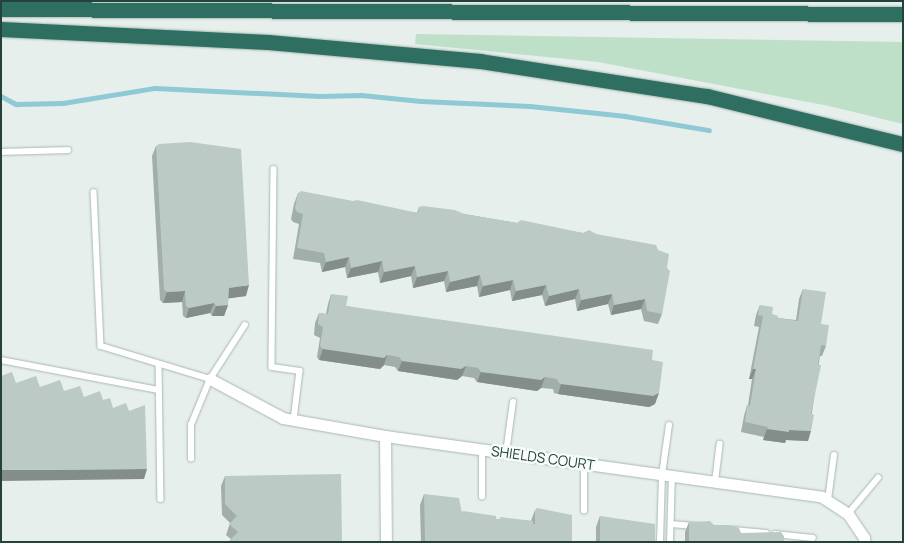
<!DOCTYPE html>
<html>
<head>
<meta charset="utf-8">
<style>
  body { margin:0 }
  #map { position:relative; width:904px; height:543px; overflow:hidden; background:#e6efeb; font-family:Manrope,sans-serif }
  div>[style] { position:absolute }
  .green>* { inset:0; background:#bfe0c8 }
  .stream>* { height:4.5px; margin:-2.25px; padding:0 2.25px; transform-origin:2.25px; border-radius:2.25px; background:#8ec9d4 }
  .roads { filter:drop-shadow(0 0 1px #a8b8b2) drop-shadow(0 0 1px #a8b8b2) }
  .lane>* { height:5.5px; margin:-2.75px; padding:0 2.75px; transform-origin:2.75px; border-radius:2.75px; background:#fff }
  .street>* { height:11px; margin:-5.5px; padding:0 5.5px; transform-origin:5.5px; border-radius:5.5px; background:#fff }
  .highway>* { height:15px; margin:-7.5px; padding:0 7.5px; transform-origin:7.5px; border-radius:7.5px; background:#2f6f62 }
  .wall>* { inset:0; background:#a1aea9 }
  .shaded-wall>* { inset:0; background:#838d89 }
  .building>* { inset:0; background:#bbcac4 }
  span { translate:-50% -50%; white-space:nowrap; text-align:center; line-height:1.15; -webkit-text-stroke:5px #f7fbf9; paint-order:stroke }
  .street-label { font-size:14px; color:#24423a }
  .frame { position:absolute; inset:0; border:2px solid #24423a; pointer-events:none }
</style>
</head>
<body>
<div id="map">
  <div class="green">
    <i style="clip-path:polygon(416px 34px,903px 42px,903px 124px,829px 106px,598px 62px,415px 44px)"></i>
  </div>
  <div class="stream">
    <i style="left:1px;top:96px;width:17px;rotate:28deg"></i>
    <i style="left:16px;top:104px;width:47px;rotate:-1.2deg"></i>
    <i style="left:63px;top:103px;width:93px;rotate:-9.3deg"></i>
    <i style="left:155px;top:88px;width:165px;rotate:2.8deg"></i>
    <i style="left:320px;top:96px;width:41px;rotate:-1.4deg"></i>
    <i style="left:361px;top:95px;width:60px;rotate:5.7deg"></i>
    <i style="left:421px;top:101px;width:109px;rotate:2.6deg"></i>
    <i style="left:530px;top:106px;width:96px;rotate:6deg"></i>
    <i style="left:625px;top:116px;width:85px;rotate:9.5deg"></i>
  </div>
  <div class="roads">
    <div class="lane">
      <i style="left:1px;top:152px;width:67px;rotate:-1.7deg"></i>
      <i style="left:274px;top:169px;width:198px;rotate:90.6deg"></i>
      <i style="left:272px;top:367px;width:28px;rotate:8deg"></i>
      <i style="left:300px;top:371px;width:49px;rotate:97deg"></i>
      <i style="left:94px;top:192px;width:154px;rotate:87.4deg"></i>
      <i style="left:101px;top:346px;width:114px;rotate:16.8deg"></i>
      <i style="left:1px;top:360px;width:160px;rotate:10.8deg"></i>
      <i style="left:159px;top:364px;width:135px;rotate:89.2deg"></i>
      <i style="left:506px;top:453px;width:51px;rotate:-82.2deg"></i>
      <i style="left:191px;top:459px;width:34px;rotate:-90deg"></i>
      <i style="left:191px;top:425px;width:50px;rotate:-67.6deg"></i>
      <i style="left:210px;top:379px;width:64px;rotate:-57.1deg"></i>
      <i style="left:715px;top:482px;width:38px;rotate:-83deg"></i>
      <i style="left:482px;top:497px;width:47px;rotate:-90deg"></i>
      <i style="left:828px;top:500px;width:45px;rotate:-82.4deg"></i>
      <i style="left:584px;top:511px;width:47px;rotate:-90deg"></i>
      <i style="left:848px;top:514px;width:47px;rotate:-50.2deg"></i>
      <i style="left:671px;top:524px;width:23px;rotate:5deg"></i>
      <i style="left:733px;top:530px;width:33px;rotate:5deg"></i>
      <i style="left:775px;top:534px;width:38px;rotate:6deg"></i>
      <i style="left:660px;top:542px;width:67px;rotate:-88.3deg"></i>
      <i style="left:662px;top:475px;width:50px;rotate:-82deg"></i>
      <i style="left:670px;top:542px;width:66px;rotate:-88.3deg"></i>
    </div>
    <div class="street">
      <i style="left:210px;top:379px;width:83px;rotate:28.1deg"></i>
      <i style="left:283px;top:418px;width:104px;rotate:10deg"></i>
      <i style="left:385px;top:436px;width:441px;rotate:7.9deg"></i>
      <i style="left:822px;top:497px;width:31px;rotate:33deg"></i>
      <i style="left:848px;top:514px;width:29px;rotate:56deg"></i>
      <i style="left:864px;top:538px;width:4px;rotate:90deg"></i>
      <i style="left:385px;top:436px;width:106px;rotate:89.5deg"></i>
    </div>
    <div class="highway">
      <i style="left:1px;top:9px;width:902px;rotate:0.32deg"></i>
      <i style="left:1px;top:29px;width:267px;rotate:2.8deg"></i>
      <i style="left:268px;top:42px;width:213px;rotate:5.1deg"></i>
      <i style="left:480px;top:61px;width:230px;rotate:8.8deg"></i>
      <i style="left:707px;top:96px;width:202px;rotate:13.8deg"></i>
    </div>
  </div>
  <div class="wall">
    <i style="clip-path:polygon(156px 146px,246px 296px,228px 298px,228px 305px,224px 316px,212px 316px,210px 313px,186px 318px,183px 316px,182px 302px,163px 303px,160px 300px,152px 156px)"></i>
    <i style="clip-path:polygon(298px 193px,417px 213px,419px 207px,464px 214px,517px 223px,583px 233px,596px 234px,667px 268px,662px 314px,658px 324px,644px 321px,641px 309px,611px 315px,608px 304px,577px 311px,575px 299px,545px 306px,542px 295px,512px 301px,510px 290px,479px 297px,477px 286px,446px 292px,444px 281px,413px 288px,411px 276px,380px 283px,378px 272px,347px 278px,345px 267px,322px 272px,320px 263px,293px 259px,299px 224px,293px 222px,291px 219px,294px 204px)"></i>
    <i style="clip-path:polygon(803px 289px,821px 324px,826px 346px,822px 356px,820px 356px,808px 441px,786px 440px,785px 443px,763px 440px,764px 437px,741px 432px,744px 416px,747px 405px,748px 405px,752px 379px,749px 379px,759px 327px,754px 326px,756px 315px,760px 305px,772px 314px,778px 318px,796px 320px,799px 299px)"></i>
    <i style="clip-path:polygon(331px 294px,346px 306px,652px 360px,655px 404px,649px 407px,558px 394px,554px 393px,553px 389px,541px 388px,537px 391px,477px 382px,474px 378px,462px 376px,457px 380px,398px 371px,395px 367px,384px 365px,380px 369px,319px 360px,317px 357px,320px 338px,314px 335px,315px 323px,319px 313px,326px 314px,328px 304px)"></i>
    <i style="clip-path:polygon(225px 476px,342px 542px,229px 542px,231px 539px,226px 535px,230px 523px,222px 515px,221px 486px)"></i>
    <i style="clip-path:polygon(424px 494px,462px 513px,496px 519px,531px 521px,535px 510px,572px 542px,421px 542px,420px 505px)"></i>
    <i style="clip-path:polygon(600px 516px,655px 542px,596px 542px,596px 527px)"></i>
    <i style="clip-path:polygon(689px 522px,714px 525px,741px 533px,784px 542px,685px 542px,685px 532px)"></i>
  </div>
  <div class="shaded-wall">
    <i style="clip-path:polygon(349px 257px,345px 267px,322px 272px,326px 262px)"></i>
    <i style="clip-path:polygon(382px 261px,378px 272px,347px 278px,351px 268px)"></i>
    <i style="clip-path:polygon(415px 266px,411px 276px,380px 283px,384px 272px)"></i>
    <i style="clip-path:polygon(448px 271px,444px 281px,413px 288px,417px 277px)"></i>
    <i style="clip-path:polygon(480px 275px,477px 286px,446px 292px,450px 282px)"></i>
    <i style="clip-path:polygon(513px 280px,510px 290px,479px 297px,483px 286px)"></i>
    <i style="clip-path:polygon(249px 285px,246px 296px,225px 299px,229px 288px)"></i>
    <i style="clip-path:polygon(546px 285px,542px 295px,512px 301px,516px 291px)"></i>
    <i style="clip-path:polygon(579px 289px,575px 299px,545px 306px,549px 296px)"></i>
    <i style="clip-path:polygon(185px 291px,182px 302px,163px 303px,167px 292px)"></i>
    <i style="clip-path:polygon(612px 294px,608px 304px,577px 311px,581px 300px)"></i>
    <i style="clip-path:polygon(645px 299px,641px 309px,611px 315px,614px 305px)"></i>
    <i style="clip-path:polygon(214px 303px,210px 313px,186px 318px,189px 308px)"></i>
    <i style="clip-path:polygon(228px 305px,224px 316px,212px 316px,216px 306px)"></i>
    <i style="clip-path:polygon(323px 349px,387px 355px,384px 365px,380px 369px,319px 360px)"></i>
    <i style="clip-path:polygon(402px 361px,466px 366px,462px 376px,457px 380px,398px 371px)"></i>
    <i style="clip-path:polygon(753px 369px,756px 369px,752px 379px,749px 379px)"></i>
    <i style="clip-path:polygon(481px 372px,545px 377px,541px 388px,537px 391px,477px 382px)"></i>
    <i style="clip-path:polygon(561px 384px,659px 393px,655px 404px,649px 407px,558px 394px)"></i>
    <i style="clip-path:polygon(767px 429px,811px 431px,808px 441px,786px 440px,785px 443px,763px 440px)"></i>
    <i style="clip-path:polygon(147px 469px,144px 479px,1px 481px,1px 470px)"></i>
  </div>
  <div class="building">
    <i style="clip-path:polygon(190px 142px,241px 149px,249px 285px,229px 288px,228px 305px,216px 306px,214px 303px,189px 308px,186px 306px,185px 291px,167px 292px,164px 290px,156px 146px,159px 144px)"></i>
    <i style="clip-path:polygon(301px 191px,353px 201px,357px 200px,418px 213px,419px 207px,423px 206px,455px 210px,464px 214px,517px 223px,521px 220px,583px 233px,589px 230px,596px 234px,656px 245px,658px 250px,669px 254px,667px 268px,670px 271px,662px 314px,647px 311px,645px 299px,614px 305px,612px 294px,581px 300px,579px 289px,549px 296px,546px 285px,516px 291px,513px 280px,483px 286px,480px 275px,450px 282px,448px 271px,417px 277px,415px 266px,384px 272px,382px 261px,351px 268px,349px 257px,326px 262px,324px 253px,297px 248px,303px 214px,297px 212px,295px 208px,298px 193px)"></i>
    <i style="clip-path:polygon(803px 289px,826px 292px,821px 324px,829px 325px,826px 346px,821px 345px,818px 365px,821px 365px,811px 414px,814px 415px,811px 431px,789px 430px,789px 432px,767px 429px,768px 427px,745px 422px,747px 405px,750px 406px,756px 369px,753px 369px,763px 316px,758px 315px,760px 305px,773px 307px,772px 314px,778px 316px,778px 318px,798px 321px)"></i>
    <i style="clip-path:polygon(331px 294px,348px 296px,346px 306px,653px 350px,652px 360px,663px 362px,659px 393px,653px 396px,561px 384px,558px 382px,557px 379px,545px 377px,541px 380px,481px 372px,478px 368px,466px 366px,461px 369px,402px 361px,399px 357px,387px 355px,384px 358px,323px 349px,320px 346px,323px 327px,318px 324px,319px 313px,328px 314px)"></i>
    <i style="clip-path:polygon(12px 372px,16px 383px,36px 376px,40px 387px,60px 380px,64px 391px,80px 386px,84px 397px,100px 391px,103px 400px,110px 398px,113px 408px,126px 403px,129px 411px,145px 405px,147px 469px,1px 470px,1px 376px)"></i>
    <i style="clip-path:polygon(341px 474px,342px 542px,231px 542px,230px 540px,238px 532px,229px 524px,237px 516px,225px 504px,225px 476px)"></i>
    <i style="clip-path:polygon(424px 494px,459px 498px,462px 513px,463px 511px,496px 516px,496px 519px,500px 519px,500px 517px,533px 521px,533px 524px,535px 524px,535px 510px,537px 508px,572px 515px,572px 542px,425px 542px)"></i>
    <i style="clip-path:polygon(600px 516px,655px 524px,655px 542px,600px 542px)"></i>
    <i style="clip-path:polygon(710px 521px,714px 525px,730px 525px,739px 528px,741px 533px,781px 532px,784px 536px,784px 542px,689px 542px,689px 522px)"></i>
  </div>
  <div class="street-label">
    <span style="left:543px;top:458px;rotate:8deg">SHIELDS COURT</span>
  </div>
  <div class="frame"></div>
</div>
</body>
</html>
